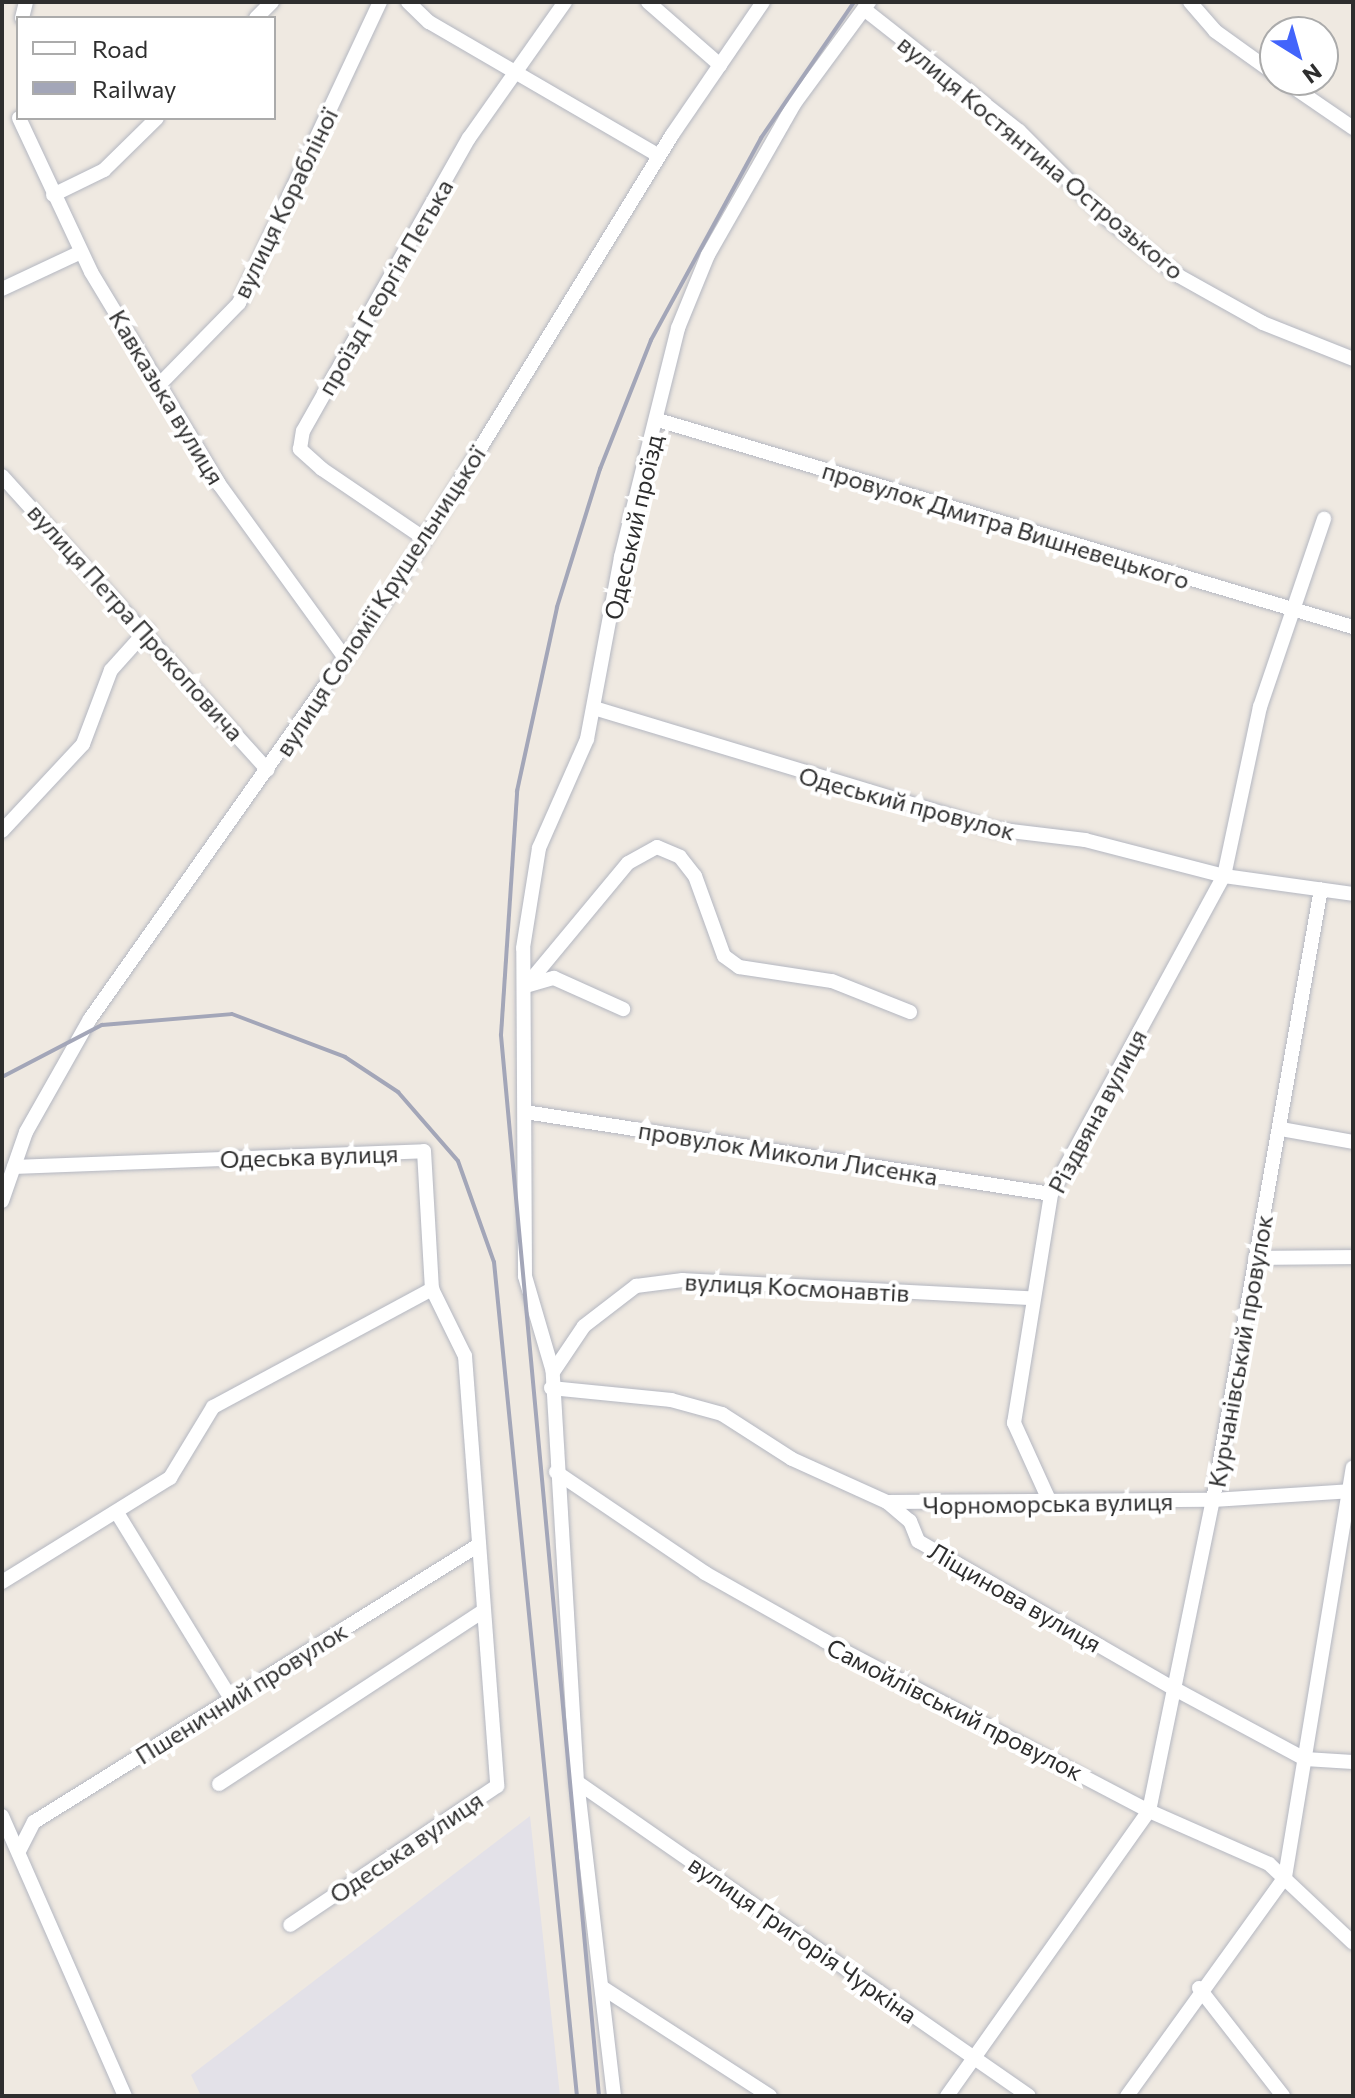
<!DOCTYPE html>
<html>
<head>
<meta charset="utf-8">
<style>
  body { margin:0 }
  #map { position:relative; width:1355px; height:2098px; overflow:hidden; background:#efe9e1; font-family:Commissioner,sans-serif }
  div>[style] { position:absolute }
  .industrial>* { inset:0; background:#e3e1e8 }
  .roads { filter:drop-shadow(0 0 2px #b4b7c1) drop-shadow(0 0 2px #b4b7c1) }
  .minor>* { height:14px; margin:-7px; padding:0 7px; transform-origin:7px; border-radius:7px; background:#fff }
  .rail>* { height:4px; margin:-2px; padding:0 2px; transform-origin:2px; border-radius:2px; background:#a3a6b8 }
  span { translate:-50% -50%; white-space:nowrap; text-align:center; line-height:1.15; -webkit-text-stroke:8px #fff; paint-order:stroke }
  .street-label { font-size:24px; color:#2e2e2e }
  .frame { position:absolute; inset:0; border:4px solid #2e2e2e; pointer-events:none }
  .legend { position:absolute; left:16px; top:16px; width:260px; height:104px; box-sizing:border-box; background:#fff; border:2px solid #ababab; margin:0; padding:10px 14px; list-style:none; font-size:24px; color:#2e2e2e }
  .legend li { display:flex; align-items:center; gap:16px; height:40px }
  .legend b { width:40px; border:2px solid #ababab }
  .north { position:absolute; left:1259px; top:16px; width:80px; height:80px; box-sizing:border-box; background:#fff; border:2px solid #ababab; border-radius:50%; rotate:143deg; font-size:22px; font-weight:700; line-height:32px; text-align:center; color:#2e2e2e }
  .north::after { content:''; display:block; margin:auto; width:28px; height:36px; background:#4264fb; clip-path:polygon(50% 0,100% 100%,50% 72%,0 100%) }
</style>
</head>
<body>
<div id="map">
  <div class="industrial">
    <i style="clip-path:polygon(530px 1816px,560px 2096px,201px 2096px,191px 2075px)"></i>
  </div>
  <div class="roads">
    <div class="minor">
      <i style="left:408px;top:2px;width:29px;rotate:44deg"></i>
      <i style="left:429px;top:22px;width:266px;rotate:30.2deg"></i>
      <i style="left:648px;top:2px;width:96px;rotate:41.2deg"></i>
      <i style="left:1190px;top:2px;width:38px;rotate:49deg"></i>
      <i style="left:1215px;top:31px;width:74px;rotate:35.6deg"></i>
      <i style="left:864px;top:9px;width:197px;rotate:38.2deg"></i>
      <i style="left:1019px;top:131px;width:123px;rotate:45deg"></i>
      <i style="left:1106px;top:218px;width:93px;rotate:38.5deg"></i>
      <i style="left:1179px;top:276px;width:96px;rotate:29.2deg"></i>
      <i style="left:1263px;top:323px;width:97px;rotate:21.8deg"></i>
      <i style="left:22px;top:18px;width:16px;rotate:-76deg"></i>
      <i style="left:256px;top:18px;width:23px;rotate:-45deg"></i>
      <i style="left:1283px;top:80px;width:85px;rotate:34.4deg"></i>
      <i style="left:19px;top:118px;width:170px;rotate:64.9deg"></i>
      <i style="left:91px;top:272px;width:248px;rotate:58.9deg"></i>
      <i style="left:219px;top:484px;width:215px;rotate:54.1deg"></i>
      <i style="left:53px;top:195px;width:57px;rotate:-26.1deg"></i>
      <i style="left:104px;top:170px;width:74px;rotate:-44.5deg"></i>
      <i style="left:2px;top:289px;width:87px;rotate:-25.1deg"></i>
      <i style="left:161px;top:383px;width:112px;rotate:-45.7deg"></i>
      <i style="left:239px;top:303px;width:332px;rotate:-64.9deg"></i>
      <i style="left:658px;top:420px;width:725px;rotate:16.59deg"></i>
      <i style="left:2px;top:476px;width:396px;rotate:47.9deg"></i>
      <i style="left:425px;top:539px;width:125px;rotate:-145.8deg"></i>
      <i style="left:322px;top:469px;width:30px;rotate:-138deg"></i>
      <i style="left:300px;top:449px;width:18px;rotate:-81deg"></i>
      <i style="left:303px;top:431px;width:337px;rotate:-60.5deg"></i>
      <i style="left:469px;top:138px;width:166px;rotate:-54.8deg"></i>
      <i style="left:594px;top:708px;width:418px;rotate:16.8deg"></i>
      <i style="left:994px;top:829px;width:92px;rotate:6.9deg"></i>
      <i style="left:1085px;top:840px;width:144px;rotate:14.5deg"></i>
      <i style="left:1224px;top:876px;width:130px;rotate:7.9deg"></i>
      <i style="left:2px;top:831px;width:119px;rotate:-47deg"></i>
      <i style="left:83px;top:744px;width:79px;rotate:-69.3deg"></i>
      <i style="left:111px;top:670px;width:54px;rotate:-48deg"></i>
      <i style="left:529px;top:985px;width:26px;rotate:-16deg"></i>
      <i style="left:554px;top:978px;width:76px;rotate:24.2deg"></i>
      <i style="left:525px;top:987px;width:161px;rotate:-50.3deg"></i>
      <i style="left:628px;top:863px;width:33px;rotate:-29deg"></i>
      <i style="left:657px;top:847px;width:25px;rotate:23deg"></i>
      <i style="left:680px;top:857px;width:24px;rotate:52deg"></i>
      <i style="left:695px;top:876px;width:85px;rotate:70.1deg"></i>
      <i style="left:724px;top:956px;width:19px;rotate:36deg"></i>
      <i style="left:739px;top:967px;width:94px;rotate:8.6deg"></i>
      <i style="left:832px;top:981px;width:84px;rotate:21.7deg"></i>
      <i style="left:525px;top:1112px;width:532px;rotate:8.86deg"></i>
      <i style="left:1281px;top:1129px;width:73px;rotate:10.2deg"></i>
      <i style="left:14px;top:1167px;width:410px;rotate:-2.2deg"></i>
      <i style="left:424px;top:1151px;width:138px;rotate:86.7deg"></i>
      <i style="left:432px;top:1289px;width:75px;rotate:63.8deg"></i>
      <i style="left:465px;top:1356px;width:431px;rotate:85.7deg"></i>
      <i style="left:497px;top:1786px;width:249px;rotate:146.1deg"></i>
      <i style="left:2px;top:1201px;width:73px;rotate:-70.8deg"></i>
      <i style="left:26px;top:1132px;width:130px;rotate:-60.5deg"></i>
      <i style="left:90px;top:1019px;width:532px;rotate:-54.79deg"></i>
      <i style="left:397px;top:584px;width:527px;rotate:-58.51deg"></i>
      <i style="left:672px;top:135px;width:161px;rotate:-55.6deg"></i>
      <i style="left:1255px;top:1258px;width:98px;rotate:-0.6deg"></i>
      <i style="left:553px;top:1372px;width:55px;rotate:-56deg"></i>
      <i style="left:584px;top:1326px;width:66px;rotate:-37.6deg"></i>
      <i style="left:636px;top:1286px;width:47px;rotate:-7.3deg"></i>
      <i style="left:683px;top:1280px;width:349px;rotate:3deg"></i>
      <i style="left:551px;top:1388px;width:121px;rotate:5.7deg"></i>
      <i style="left:671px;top:1400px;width:53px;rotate:15.4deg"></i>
      <i style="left:722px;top:1414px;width:83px;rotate:32.7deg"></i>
      <i style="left:792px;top:1459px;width:104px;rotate:24.4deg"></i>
      <i style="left:887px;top:1502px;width:30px;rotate:40deg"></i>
      <i style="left:910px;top:1521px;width:22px;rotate:68deg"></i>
      <i style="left:918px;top:1541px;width:294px;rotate:30deg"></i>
      <i style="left:1173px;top:1688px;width:150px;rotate:28.3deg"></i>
      <i style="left:1305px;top:1759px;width:48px;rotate:3.6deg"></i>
      <i style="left:556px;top:1472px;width:180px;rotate:34.1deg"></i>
      <i style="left:705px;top:1573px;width:138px;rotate:29.5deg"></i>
      <i style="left:825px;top:1641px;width:366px;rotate:27.7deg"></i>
      <i style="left:1149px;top:1811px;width:131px;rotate:23.8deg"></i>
      <i style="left:1269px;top:1864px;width:115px;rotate:43.2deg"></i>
      <i style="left:1049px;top:1500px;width:85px;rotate:-114.4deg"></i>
      <i style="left:1014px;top:1423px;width:232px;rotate:-80.8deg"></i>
      <i style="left:1051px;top:1194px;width:362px;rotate:-61.5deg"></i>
      <i style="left:1224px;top:876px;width:173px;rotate:-78deg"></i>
      <i style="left:1260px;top:707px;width:199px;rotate:-71.2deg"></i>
      <i style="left:887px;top:1502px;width:326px;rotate:-0.4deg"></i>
      <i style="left:1213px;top:1500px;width:140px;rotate:-3.7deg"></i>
      <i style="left:119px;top:1516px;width:215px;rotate:58.5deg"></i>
      <i style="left:2px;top:1582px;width:198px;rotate:-31.8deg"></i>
      <i style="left:170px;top:1478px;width:83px;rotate:-58.8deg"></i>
      <i style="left:213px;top:1407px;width:249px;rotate:-28.3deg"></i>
      <i style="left:577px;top:1782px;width:550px;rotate:34.79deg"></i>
      <i style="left:219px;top:1784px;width:314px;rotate:-33.2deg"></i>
      <i style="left:2px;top:1816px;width:306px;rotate:66.3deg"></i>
      <i style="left:19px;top:1851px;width:33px;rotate:-63deg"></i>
      <i style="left:34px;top:1822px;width:522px;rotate:-31.92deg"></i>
      <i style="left:603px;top:1988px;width:199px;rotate:32.9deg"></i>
      <i style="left:1199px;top:1988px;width:137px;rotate:52.1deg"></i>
      <i style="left:614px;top:2096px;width:316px;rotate:-96.7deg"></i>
      <i style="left:577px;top:1782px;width:411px;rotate:-93.4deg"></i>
      <i style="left:553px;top:1372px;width:100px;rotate:-106.3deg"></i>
      <i style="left:525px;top:1276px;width:328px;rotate:-90.3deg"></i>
      <i style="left:523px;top:948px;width:101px;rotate:-80.9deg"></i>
      <i style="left:539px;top:848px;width:119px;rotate:-66.2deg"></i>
      <i style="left:587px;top:739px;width:185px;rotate:-79.4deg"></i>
      <i style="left:621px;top:557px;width:236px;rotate:-76deg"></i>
      <i style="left:678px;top:328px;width:79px;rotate:-67.7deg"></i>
      <i style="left:708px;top:255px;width:174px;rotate:-60.3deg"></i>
      <i style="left:794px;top:104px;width:127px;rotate:-53.7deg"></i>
      <i style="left:947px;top:2096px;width:349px;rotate:-54.7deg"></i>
      <i style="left:1149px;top:1811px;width:318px;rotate:-78.4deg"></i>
      <i style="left:1213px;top:1500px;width:620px;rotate:-79.98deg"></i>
      <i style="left:1127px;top:2096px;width:270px;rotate:-54.2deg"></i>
      <i style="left:1285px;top:1877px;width:415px;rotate:-80.6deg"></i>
    </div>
  </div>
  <div class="rail">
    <i style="left:2px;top:1077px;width:113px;rotate:-27.5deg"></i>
    <i style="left:102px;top:1025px;width:130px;rotate:-4.8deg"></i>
    <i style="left:232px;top:1014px;width:121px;rotate:20.8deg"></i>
    <i style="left:345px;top:1057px;width:64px;rotate:33.4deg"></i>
    <i style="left:398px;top:1092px;width:91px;rotate:49deg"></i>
    <i style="left:458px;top:1161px;width:107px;rotate:70.4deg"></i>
    <i style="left:494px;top:1262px;width:838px;rotate:84.32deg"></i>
    <i style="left:599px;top:2096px;width:1066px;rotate:-95.28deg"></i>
    <i style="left:501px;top:1035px;width:245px;rotate:-86.2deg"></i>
    <i style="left:517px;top:791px;width:188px;rotate:-77.7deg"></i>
    <i style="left:557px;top:607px;width:145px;rotate:-72.7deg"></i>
    <i style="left:600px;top:469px;width:139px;rotate:-68.4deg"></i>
    <i style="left:651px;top:340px;width:230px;rotate:-61.4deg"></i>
    <i style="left:761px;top:138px;width:165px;rotate:-55.6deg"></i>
  </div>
  <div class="street-label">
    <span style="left:1041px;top:157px;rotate:40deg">вулиця Костянтина Острозького</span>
    <span style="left:285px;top:203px;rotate:-64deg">вулиця Корабліної</span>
    <span style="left:385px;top:287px;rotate:-60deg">проїзд Георгія Петька</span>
    <span style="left:167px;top:397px;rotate:59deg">Кавказька вулиця</span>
    <span style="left:1006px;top:525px;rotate:17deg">провулок Дмитра Вишневецького</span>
    <span style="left:633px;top:527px;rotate:-77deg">Одеський проїзд</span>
    <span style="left:380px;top:601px;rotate:-57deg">вулиця Соломії Крушельницької</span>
    <span style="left:136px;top:622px;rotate:48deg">вулиця Петра Прокоповича</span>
    <span style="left:907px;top:803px;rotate:15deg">Одеський провулок</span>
    <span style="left:1097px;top:1111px;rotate:-62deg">Різдвяна вулиця</span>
    <span style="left:788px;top:1153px;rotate:9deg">провулок Миколи Лисенка</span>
    <span style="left:309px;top:1156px;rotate:-2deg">Одеська вулиця</span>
    <span style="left:797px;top:1287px;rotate:3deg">вулиця Космонавтів</span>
    <span style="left:1240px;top:1351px;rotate:-80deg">Курчанівський провулок</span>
    <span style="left:1048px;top:1503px;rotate:-1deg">Чорноморська вулиця</span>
    <span style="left:1015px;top:1597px;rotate:30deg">Ліщинова вулиця</span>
    <span style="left:241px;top:1693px;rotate:-32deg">Пшеничний провулок</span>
    <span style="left:955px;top:1709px;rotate:27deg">Самойлівський провулок</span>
    <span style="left:406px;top:1847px;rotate:-34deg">Одеська вулиця</span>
    <span style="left:803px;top:1939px;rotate:35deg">вулиця Григорія Чуркіна</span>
  </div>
  <div class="frame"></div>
  <ul class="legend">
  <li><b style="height:10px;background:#fff"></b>Road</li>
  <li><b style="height:10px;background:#a3a6b8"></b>Railway</li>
  </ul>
  <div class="north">N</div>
</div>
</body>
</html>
